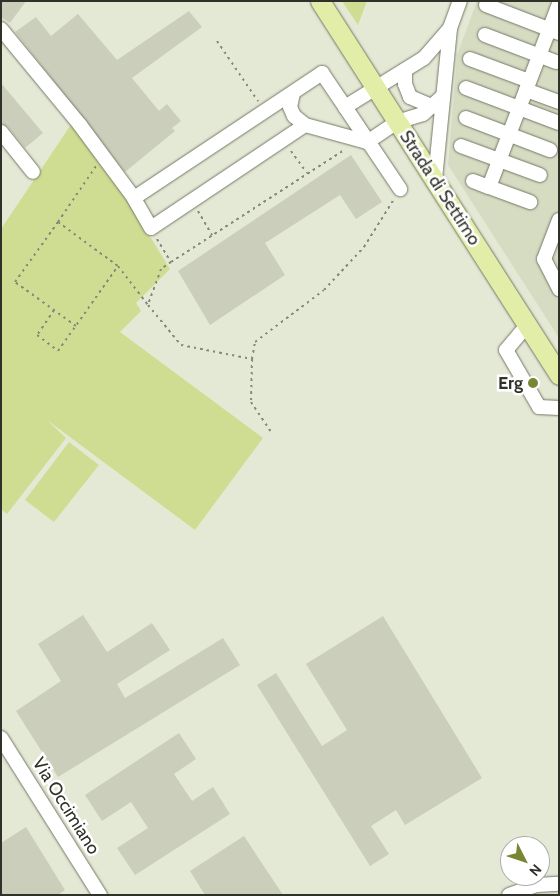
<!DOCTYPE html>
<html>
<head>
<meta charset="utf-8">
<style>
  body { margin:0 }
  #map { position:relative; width:560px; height:896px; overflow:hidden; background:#e4e9d5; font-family:Cabin,sans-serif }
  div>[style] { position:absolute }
  .built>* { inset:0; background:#d6dcc2 }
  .green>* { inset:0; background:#cfdd92 }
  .building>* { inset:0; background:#cacebb }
  .path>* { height:2px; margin-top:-1px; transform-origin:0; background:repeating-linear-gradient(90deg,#85887b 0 2.5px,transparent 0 6.5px) }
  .roads { filter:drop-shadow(0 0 1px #747867) drop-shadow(0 0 1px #747867) }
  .minor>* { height:14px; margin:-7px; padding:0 7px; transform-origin:7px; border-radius:7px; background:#fff }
  .major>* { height:19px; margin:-9.5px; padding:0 9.5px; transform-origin:9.5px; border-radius:9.5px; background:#e2eea7 }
  .dots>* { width:14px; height:14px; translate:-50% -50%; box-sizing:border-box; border:2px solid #fff; border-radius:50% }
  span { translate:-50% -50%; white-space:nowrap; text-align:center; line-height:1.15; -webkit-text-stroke:5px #fff; paint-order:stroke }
  .street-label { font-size:18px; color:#30322a }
  .poi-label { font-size:18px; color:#30322a; font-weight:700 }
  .right { translate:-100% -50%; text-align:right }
  .frame { position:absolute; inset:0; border:2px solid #30322a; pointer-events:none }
  .north { position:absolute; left:500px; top:836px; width:50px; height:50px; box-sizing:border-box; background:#fff; border:1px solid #acadaa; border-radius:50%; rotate:131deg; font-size:14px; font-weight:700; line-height:20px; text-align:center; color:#30322a }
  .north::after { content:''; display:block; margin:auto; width:18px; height:22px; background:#798634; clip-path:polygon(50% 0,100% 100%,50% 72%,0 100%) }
</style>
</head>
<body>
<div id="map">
  <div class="built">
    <i style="clip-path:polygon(477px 1px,559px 1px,559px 338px,448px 165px,457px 55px)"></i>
  </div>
  <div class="green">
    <i style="clip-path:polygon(342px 1px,367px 1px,358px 25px)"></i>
    <i style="clip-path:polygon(72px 123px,105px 163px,170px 269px,136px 303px,141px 311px,120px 332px,263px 438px,195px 530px,47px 420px,66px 438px,7px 514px,1px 509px,1px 229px)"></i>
    <i style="clip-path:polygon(69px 442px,99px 465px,54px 522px,25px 500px)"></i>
  </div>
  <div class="building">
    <i style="clip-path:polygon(1px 1px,26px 1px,10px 23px,1px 17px)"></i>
    <i style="clip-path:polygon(189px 11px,202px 27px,132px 78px,159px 111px,167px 104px,181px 121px,172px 128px,175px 131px,125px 172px,15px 32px,36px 17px,51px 36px,78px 14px,117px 60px)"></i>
    <i style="clip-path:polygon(1px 83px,43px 133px,25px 148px,8px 127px,1px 123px)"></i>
    <i style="clip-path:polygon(351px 155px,382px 202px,356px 219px,340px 195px,265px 243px,285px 275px,210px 325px,178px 271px)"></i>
    <i style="clip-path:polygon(83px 615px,107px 652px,152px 623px,170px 650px,117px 684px,125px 698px,223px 638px,240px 665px,58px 777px,16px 711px,61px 681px,38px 644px)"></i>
    <i style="clip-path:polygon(383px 616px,482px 778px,405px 825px,396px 810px,371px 826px,389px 854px,370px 866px,257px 685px,276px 673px,322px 746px,347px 730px,306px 664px)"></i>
    <i style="clip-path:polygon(179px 733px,196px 759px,174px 774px,192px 801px,213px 787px,230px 814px,135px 875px,117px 848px,148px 828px,131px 802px,102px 821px,85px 795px)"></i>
    <i style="clip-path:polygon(26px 827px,65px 890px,58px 895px,1px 895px,1px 843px)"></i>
    <i style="clip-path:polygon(244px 836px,283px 895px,205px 895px,190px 871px)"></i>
  </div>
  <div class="path">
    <i style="left:217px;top:41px;width:73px;rotate:55.7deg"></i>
    <i style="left:291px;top:151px;width:27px;rotate:54deg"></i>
    <i style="left:198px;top:211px;width:28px;rotate:60deg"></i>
    <i style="left:58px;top:222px;width:68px;rotate:-55.8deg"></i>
    <i style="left:157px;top:239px;width:27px;rotate:59deg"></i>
    <i style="left:171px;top:262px;width:206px;rotate:-32.9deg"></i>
    <i style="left:171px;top:262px;width:12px;rotate:145deg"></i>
    <i style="left:161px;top:269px;width:38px;rotate:110deg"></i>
    <i style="left:148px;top:305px;width:52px;rotate:50.5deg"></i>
    <i style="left:181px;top:345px;width:72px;rotate:11.2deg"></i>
    <i style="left:252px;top:359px;width:17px;rotate:-80deg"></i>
    <i style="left:255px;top:342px;width:86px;rotate:-37deg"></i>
    <i style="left:324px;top:290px;width:59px;rotate:-47.1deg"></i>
    <i style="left:364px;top:247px;width:57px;rotate:-58deg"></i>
    <i style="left:54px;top:310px;width:30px;rotate:124deg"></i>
    <i style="left:37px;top:335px;width:26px;rotate:37deg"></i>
    <i style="left:58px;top:351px;width:104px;rotate:-54.8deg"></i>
    <i style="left:76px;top:326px;width:75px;rotate:-144.2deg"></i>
    <i style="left:15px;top:282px;width:74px;rotate:-54.4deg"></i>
    <i style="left:58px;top:222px;width:74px;rotate:36.3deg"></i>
    <i style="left:118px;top:266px;width:49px;rotate:52.4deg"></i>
    <i style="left:252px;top:359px;width:43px;rotate:91.3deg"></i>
    <i style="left:251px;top:402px;width:36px;rotate:56deg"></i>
  </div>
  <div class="roads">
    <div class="minor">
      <i style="left:486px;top:5px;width:78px;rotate:21deg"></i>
      <i style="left:1px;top:29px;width:124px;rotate:50.5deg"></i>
      <i style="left:80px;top:125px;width:91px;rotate:53.5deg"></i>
      <i style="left:485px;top:35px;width:76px;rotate:20.8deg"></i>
      <i style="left:470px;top:59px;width:63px;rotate:20.4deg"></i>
      <i style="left:405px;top:70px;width:14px;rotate:90deg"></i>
      <i style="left:405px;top:84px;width:14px;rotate:69deg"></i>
      <i style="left:410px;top:97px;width:25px;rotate:23deg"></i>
      <i style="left:466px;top:88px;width:99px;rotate:20.6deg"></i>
      <i style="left:526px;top:90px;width:35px;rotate:20deg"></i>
      <i style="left:293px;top:93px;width:14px;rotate:102deg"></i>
      <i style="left:290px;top:107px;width:10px;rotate:66deg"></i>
      <i style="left:294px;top:116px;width:14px;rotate:39deg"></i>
      <i style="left:443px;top:96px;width:27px;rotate:138deg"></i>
      <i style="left:423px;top:114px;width:27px;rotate:163deg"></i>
      <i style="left:397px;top:122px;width:36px;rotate:146deg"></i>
      <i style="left:367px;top:142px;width:64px;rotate:-164.7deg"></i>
      <i style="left:305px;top:125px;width:185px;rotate:146.2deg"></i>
      <i style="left:151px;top:228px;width:34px;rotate:-120deg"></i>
      <i style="left:134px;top:198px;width:226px;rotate:-33.6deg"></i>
      <i style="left:322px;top:73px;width:41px;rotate:55.9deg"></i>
      <i style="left:345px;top:107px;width:93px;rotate:-31.8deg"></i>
      <i style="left:424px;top:58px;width:40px;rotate:-49deg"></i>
      <i style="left:345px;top:107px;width:99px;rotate:56.1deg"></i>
      <i style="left:466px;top:118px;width:90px;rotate:20.9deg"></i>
      <i style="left:1px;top:132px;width:51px;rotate:51.3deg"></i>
      <i style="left:461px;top:146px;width:84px;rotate:20.2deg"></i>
      <i style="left:435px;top:179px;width:152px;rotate:-84.3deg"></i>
      <i style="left:450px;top:28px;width:29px;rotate:-70deg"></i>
      <i style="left:473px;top:181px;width:17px;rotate:21deg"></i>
      <i style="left:489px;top:187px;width:196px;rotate:-69.1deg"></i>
      <i style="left:489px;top:187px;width:44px;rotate:20.1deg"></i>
      <i style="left:559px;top:220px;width:42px;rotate:111deg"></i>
      <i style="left:544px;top:259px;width:34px;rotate:63deg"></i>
      <i style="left:528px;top:324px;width:34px;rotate:130deg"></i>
      <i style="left:506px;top:350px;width:66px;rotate:59.9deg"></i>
      <i style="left:539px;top:407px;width:20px;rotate:3deg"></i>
      <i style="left:1px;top:738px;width:186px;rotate:57.8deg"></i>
      <i style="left:509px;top:895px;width:30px;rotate:-20deg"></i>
      <i style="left:537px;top:885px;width:22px;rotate:-3deg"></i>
    </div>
    <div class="major">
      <i style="left:320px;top:1px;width:444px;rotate:57.4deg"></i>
    </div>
  </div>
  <div class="dots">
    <i style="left:533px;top:383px;background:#798634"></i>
  </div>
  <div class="street-label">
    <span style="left:440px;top:188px;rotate:57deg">Strada di Settimo</span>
    <span style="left:66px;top:806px;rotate:58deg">Via Occimiano</span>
  </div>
  <div class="poi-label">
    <span class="right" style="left:523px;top:383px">Erg</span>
  </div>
  <div class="frame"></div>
  <div class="north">N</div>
</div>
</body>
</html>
